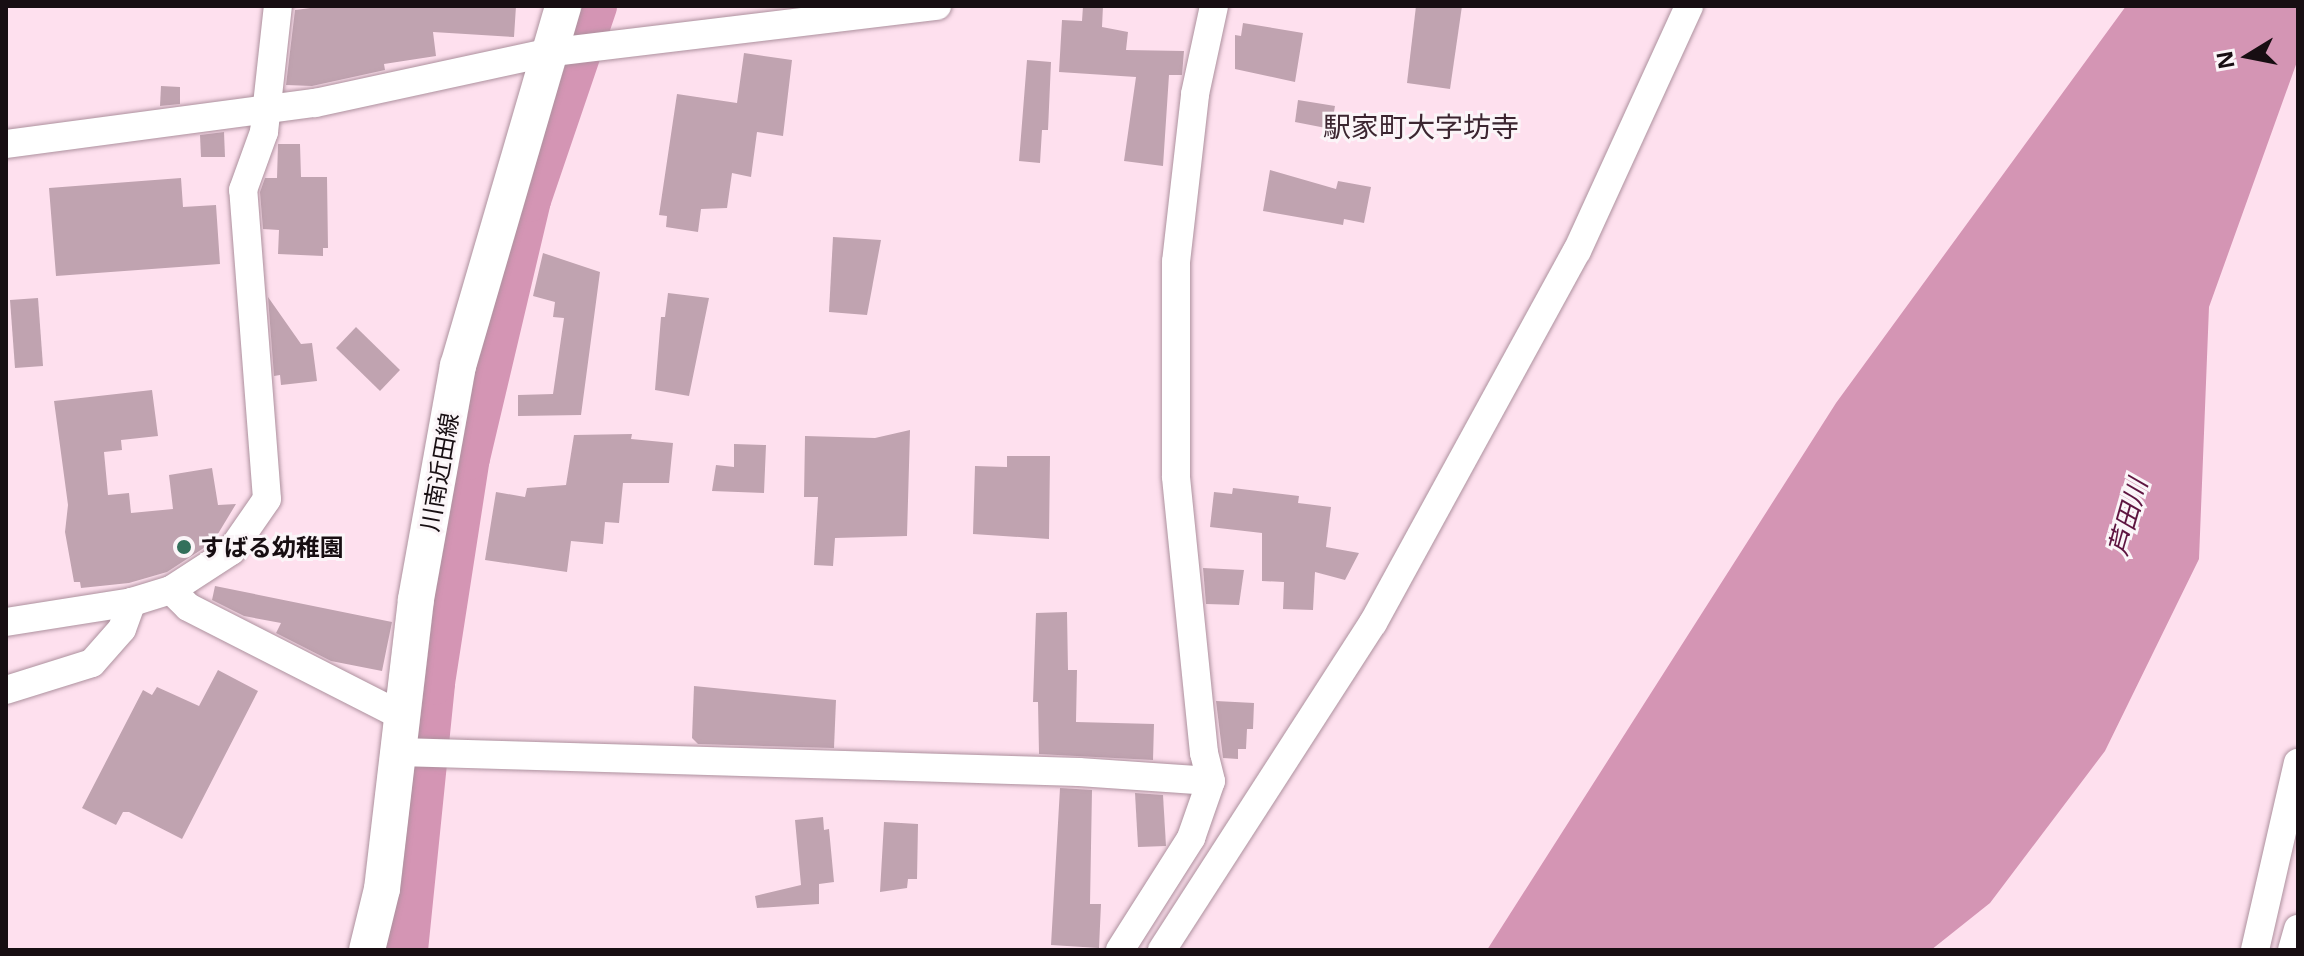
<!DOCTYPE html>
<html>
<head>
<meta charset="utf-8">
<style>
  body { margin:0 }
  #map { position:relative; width:2304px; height:956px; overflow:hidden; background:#fee0ee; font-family:"Open Sans","Noto Sans JP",sans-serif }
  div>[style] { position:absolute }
  .water>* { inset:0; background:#d495b4 }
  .river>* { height:44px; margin:-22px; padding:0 22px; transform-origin:22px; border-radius:22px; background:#d495b4 }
  .building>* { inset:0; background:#c0a3b0 }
  .roads { filter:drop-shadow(0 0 2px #ad919e) drop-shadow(0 0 2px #ad919e) }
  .minor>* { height:28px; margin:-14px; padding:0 14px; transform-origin:14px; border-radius:14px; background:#fff }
  .major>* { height:36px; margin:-18px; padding:0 18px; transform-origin:18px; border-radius:18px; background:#fff }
  .dots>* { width:22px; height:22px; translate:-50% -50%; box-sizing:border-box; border:4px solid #fbf5f8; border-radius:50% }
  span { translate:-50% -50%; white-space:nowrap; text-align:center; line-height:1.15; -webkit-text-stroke:6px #fbf5f8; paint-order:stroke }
  .street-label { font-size:24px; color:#170e12 }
  .poi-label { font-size:24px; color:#170e12; font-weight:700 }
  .left { translate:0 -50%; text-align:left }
  .water-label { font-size:26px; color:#5e1440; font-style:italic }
  .quarter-label { font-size:28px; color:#3c2631 }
  .frame { position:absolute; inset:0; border:8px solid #170e12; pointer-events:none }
  .north { position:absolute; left:2208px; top:16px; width:80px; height:80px; -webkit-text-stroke:6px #fbf5f8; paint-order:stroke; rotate:260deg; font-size:22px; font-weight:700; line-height:32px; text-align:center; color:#170e12 }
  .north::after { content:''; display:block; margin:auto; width:28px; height:36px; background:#170e12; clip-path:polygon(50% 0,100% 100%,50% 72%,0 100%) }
</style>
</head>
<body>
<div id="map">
  <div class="water">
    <i style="clip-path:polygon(2126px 6px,2298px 6px,2298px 59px,2209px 307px,2199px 559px,2105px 751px,1990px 903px,1931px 950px,1487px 950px,1836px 403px)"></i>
  </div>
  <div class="river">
    <i style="left:406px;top:950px;width:268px;rotate:-84.2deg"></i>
    <i style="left:433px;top:683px;width:228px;rotate:-81.2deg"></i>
    <i style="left:468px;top:458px;width:265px;rotate:-76.7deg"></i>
    <i style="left:529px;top:200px;width:205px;rotate:-71.2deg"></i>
  </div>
  <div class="building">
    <i style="clip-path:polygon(326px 6px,516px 6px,514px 37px,433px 32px,436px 56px,384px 64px,385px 70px,312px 86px,286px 85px,295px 10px)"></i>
    <i style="clip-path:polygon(1083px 6px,1103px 6px,1102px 27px,1128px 32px,1126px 50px,1184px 51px,1182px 75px,1169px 75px,1163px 166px,1124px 161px,1136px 77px,1059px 72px,1062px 20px,1082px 21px)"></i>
    <i style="clip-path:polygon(1416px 6px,1462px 6px,1450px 89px,1407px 83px)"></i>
    <i style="clip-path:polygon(1243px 23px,1303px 33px,1295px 82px,1235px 69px,1235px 35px,1241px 36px)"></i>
    <i style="clip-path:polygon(744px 53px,792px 60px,783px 136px,757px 132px,751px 177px,732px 173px,727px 208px,701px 209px,698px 232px,666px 227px,667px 216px,659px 215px,677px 94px,737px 103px)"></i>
    <i style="clip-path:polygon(1027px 60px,1051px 62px,1048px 130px,1042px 130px,1040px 163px,1019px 161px)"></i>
    <i style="clip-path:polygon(161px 86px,180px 87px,180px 104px,160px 106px)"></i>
    <i style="clip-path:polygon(1298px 100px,1335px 106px,1331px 129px,1295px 122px)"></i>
    <i style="clip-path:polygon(224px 132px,225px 157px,201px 157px,200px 135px)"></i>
    <i style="clip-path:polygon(278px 144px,300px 144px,301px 177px,327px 177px,328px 248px,323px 248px,323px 256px,278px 254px,279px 230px,263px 229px,260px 192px,265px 178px,277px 178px)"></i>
    <i style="clip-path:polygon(1270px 170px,1336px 189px,1338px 181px,1371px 187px,1364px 223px,1344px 219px,1343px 225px,1263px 211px)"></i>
    <i style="clip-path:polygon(181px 178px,183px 207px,216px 205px,220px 264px,56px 276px,49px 188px)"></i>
    <i style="clip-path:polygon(833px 237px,881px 240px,867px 315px,829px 312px)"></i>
    <i style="clip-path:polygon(543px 253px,600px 272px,581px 415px,518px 416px,518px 395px,553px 394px,564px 318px,553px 317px,555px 302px,533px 296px)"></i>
    <i style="clip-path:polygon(668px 293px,709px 298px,689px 396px,655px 390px,661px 317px,665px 317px)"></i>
    <i style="clip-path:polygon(268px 297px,301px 344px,312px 343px,317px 381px,281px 385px,280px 375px,274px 376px)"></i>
    <i style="clip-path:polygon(38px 298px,43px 366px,15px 368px,10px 300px)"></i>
    <i style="clip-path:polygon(356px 327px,400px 370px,380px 391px,336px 348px)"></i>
    <i style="clip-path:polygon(152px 390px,158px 436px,121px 440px,122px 450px,104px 452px,108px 495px,129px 493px,131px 513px,173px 509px,169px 475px,212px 468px,218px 505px,236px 504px,213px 542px,167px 572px,129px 583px,81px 588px,80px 582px,74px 582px,65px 532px,68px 505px,54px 401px)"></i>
    <i style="clip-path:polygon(910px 430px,907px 536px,835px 538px,833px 566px,814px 565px,818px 497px,804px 497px,805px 436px,875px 438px)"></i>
    <i style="clip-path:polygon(632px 434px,631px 439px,673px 443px,669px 483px,623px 483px,619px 523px,605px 522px,603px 544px,571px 541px,567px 572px,485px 560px,496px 492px,525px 497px,527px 488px,566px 485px,574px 435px)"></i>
    <i style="clip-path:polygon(734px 444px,766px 445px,764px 493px,712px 491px,716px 465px,734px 467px)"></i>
    <i style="clip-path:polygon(1007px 456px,1050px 456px,1049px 539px,973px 534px,975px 466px,1007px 467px)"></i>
    <i style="clip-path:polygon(1233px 488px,1299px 496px,1298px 503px,1331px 507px,1326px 547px,1359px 553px,1345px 580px,1315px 572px,1313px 610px,1283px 609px,1284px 582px,1262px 581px,1262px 533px,1210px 527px,1214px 492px,1232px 494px)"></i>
    <i style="clip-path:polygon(1203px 568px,1244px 570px,1239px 605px,1206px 604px)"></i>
    <i style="clip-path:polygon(215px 586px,392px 622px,382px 671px,331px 661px,276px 633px,281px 623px,244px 616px,212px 600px)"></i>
    <i style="clip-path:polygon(1067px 612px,1068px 670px,1077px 670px,1076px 722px,1154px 724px,1153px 760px,1039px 754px,1038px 702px,1033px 702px,1036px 613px)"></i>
    <i style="clip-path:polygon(218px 670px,258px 691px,182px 839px,129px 812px,123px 812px,116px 825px,82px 808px,143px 690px,152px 695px,157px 687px,199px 706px)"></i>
    <i style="clip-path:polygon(694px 686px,836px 700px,834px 748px,698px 744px,692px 738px)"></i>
    <i style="clip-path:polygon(1216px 701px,1254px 703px,1253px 729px,1247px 729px,1246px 749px,1238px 749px,1238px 759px,1223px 758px)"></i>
    <i style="clip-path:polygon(1060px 788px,1092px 790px,1090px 904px,1101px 904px,1099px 948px,1051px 945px)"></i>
    <i style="clip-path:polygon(1135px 793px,1163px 795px,1166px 846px,1138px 847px)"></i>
    <i style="clip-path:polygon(823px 817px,824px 830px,829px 829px,834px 882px,819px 884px,819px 904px,757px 908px,755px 896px,801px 885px,795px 820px)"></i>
    <i style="clip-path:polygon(884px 822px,918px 824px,917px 879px,908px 879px,907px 888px,880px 892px)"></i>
  </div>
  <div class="roads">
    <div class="minor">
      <i style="left:6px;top:144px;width:312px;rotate:-7.6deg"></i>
      <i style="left:315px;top:103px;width:236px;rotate:-12.2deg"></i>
      <i style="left:546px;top:53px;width:394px;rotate:-6.9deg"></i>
      <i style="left:171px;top:590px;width:24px;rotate:45deg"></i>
      <i style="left:188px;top:607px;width:240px;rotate:27deg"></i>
      <i style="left:6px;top:622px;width:128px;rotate:-9deg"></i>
      <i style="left:132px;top:602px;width:41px;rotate:-17.1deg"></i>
      <i style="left:171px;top:590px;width:72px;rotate:-33deg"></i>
      <i style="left:231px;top:551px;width:63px;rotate:-55.3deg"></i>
      <i style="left:267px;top:499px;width:310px;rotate:-94.4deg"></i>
      <i style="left:243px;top:190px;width:62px;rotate:-70.1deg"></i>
      <i style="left:264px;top:132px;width:127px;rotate:-83.7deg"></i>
      <i style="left:6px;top:690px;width:90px;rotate:-17.4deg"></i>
      <i style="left:92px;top:663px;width:45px;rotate:-48.6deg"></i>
      <i style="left:122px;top:629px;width:29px;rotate:-70deg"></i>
      <i style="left:399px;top:752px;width:680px;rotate:1.68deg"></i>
      <i style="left:1079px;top:772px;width:132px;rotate:3.9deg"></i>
      <i style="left:1120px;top:950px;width:133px;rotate:-57.6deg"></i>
      <i style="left:1191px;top:838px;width:60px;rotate:-70.7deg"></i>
      <i style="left:1211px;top:781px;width:29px;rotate:-104deg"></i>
      <i style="left:1204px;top:753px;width:278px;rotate:-95.8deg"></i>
      <i style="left:1176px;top:476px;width:214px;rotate:-90deg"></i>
      <i style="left:1176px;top:262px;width:169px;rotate:-83.5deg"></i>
      <i style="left:1195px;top:94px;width:90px;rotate:-77.8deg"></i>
      <i style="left:1162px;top:950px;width:389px;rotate:-57.2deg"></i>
      <i style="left:1373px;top:623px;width:424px;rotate:-61.3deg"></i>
      <i style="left:1577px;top:251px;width:269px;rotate:-65.4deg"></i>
      <i style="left:2255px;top:950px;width:192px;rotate:-77.1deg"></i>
      <i style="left:2292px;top:950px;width:22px;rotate:-74deg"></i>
    </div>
    <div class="major">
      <i style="left:367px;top:950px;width:63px;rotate:-76.2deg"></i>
      <i style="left:382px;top:889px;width:292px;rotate:-83.3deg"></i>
      <i style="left:416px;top:599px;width:237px;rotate:-79.8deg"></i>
      <i style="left:458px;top:366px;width:375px;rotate:-73.7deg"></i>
    </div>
  </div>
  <div class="dots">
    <i style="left:184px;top:547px;background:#33705b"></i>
  </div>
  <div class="street-label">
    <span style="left:439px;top:472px;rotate:-80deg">川南近田線</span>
  </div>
  <div class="poi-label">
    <span class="left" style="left:200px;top:547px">すばる幼稚園</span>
  </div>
  <div class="water-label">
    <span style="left:2128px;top:517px;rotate:-74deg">芦田川</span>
  </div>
  <div class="quarter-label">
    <span style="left:1421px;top:126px">駅家町大字坊寺</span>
  </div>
  <div class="frame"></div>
  <div class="north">N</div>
</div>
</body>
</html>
